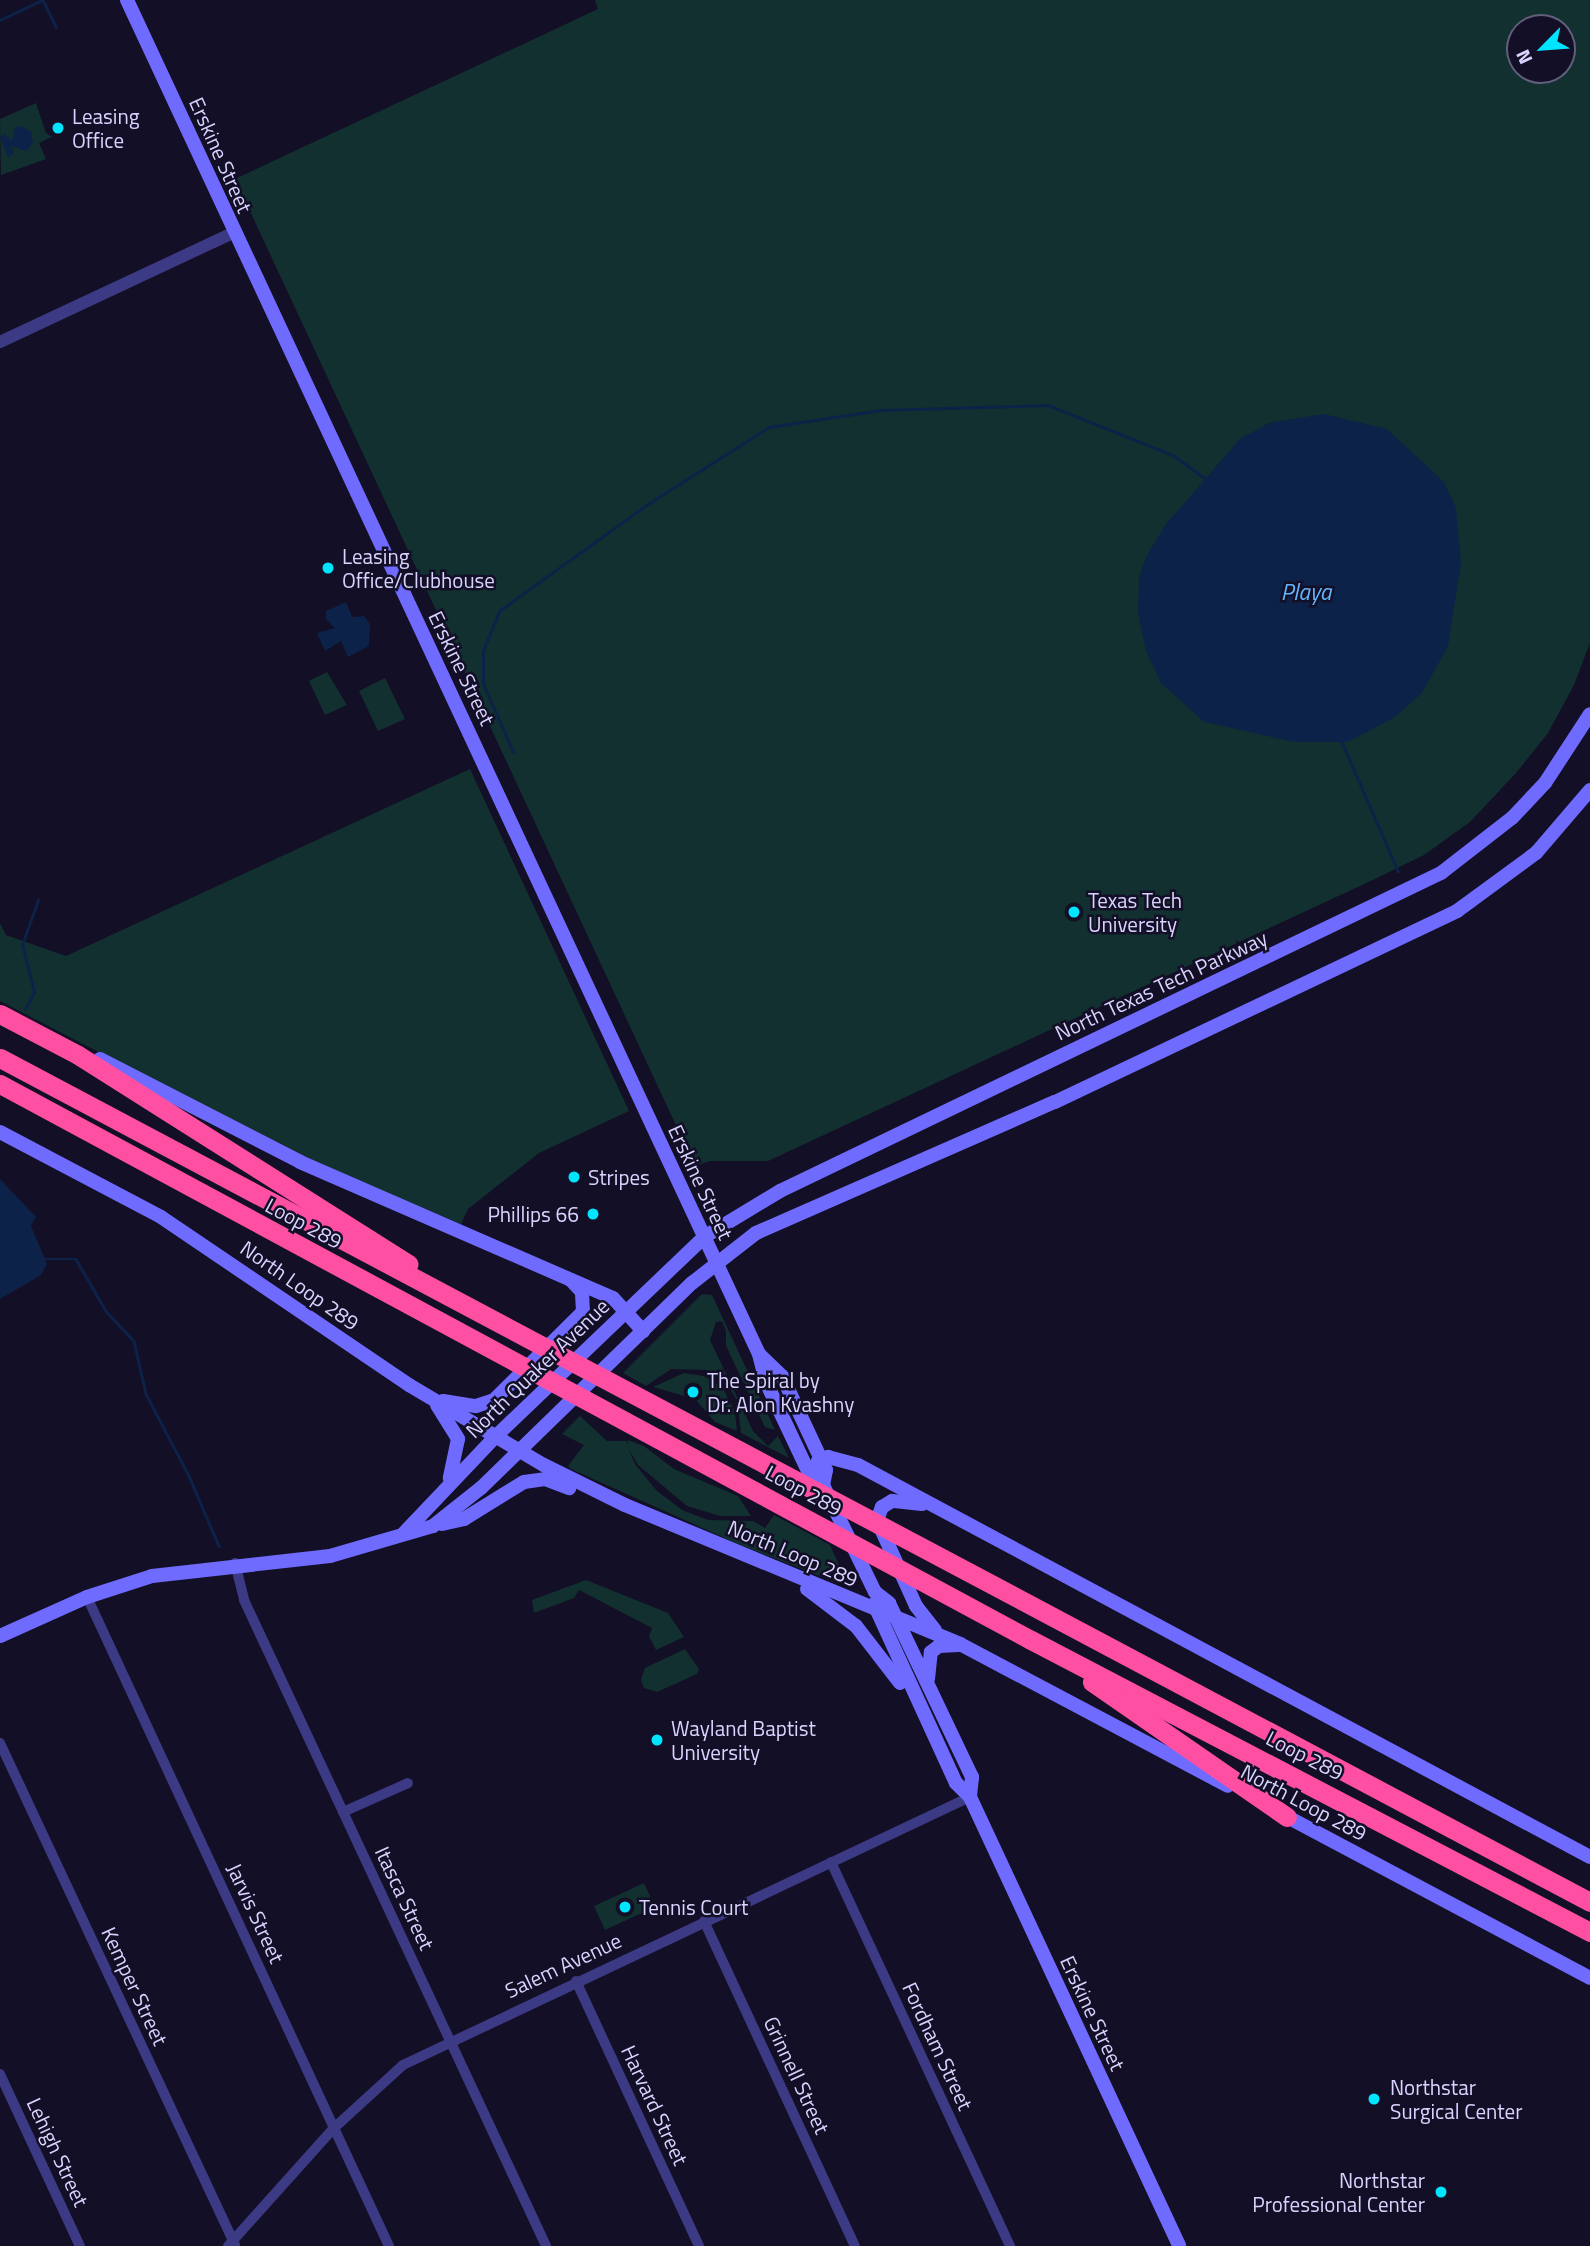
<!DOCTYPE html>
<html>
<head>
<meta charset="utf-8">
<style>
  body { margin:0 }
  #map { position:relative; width:1590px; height:2246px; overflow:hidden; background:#130f26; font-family:"Titillium Web",sans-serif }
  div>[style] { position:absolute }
  .green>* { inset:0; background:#12302f }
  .water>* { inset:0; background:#0c2248 }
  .stream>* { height:2.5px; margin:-1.25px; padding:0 1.25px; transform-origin:1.25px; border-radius:1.25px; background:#0c2248 }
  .minor>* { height:10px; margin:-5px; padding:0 5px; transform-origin:5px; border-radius:5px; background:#3d3a85 }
  .tertiary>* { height:12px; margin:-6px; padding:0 6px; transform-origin:6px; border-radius:6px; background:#3d3a85 }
  .secondary>* { height:14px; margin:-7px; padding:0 7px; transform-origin:7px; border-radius:7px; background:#6f6bff }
  .motorway>* { height:19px; margin:-9.5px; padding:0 9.5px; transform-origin:9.5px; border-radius:9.5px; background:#ff4fa3 }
  .dots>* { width:19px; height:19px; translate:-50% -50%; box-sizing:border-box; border:4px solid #130f26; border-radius:50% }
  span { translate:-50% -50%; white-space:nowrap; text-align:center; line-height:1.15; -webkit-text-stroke:5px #130f26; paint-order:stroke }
  .poi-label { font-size:21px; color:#d9d4ff }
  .left { translate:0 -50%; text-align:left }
  .right { translate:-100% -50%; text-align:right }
  .street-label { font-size:21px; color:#d9d4ff }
  .water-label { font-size:23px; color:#62b6ff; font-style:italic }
  .north { position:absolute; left:1506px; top:14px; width:70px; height:70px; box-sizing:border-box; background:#130f26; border:2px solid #625e7d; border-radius:50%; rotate:245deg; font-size:19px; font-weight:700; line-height:28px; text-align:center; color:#d9d4ff }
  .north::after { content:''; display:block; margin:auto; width:24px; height:32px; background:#00e5ff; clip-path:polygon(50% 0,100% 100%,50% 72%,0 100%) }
</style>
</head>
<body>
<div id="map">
  <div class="green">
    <i style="clip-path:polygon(evenodd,595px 0,1590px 0,1590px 643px,1574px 685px,1548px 733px,1516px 773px,1470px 822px,1424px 855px,1377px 878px,768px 1161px,710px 1161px,695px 1166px,235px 179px,598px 9px,595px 0,1520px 28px,1562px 28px,1562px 70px,1520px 70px,1520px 28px)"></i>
    <i style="clip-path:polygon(36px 103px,46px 133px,52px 137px,39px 143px,46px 159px,1px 175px,0 119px)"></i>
    <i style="clip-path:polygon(327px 672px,347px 705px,325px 715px,309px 681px)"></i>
    <i style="clip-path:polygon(385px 678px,405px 719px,378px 731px,359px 691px)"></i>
    <i style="clip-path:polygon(470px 769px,629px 1111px,539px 1153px,468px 1209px,461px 1224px,307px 1160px,0 1001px,0 923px,6px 935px,66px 956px)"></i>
    <i style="clip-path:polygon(702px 1294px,712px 1295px,775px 1430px,765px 1427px,726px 1346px,726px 1331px,722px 1321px,716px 1322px,710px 1340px,753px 1431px,768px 1446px,778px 1436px,789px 1458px,741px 1433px,737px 1400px,727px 1384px,706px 1370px,671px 1369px,646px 1386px,623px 1373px)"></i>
    <i style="clip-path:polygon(684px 1373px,704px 1376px,723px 1388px,735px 1413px,737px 1431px,715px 1422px,695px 1399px,653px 1387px)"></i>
    <i style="clip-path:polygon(580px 1416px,607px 1441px,627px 1441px,628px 1445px,628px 1440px,644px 1446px,674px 1469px,738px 1496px,751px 1516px,720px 1516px,687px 1506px,638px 1465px,628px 1448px,635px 1464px,656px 1490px,682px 1510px,708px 1520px,753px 1521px,765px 1528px,774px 1515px,830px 1545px,847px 1583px,837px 1583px,736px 1543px,571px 1469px,568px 1466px,584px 1445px,562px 1434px)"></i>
    <i style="clip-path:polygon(586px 1580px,668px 1613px,684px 1637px,656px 1650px,649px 1636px,652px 1628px,579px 1590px,574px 1598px,534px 1613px,532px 1600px)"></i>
    <i style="clip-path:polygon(685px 1649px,699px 1669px,697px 1674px,657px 1692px,644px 1688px,641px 1680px,645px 1668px)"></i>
    <i style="clip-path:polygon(644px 1883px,655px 1907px,605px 1930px,594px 1906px)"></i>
  </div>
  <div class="water">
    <i style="clip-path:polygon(20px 126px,31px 131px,33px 143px,26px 151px,11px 146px,14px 154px,8px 157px,0 137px,5px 134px,12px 141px,15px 127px)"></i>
    <i style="clip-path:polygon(1324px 414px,1387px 429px,1444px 482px,1456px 508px,1461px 563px,1448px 646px,1422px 693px,1395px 717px,1348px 742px,1294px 742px,1204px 722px,1161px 683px,1146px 651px,1138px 613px,1139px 578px,1147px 555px,1166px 524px,1240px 439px,1269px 423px)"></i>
    <i style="clip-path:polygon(346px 602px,352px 617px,364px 616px,370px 624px,369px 646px,348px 657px,341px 641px,325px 651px,317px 633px,335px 628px,326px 619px,326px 611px)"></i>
    <i style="clip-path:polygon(0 1179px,36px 1217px,31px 1226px,47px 1264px,41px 1275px,0 1299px)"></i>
  </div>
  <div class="stream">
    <i style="left:43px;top:0;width:30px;rotate:64deg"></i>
    <i style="left:0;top:20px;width:47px;rotate:-25.5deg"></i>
    <i style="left:1342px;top:742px;width:141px;rotate:66.5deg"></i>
    <i style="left:513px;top:752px;width:74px;rotate:-113.8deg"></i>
    <i style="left:483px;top:684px;width:33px;rotate:-90deg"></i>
    <i style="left:483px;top:651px;width:43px;rotate:-68.2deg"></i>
    <i style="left:499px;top:611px;width:183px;rotate:-35.7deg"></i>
    <i style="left:648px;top:504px;width:143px;rotate:-32.5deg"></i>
    <i style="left:769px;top:427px;width:112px;rotate:-8.7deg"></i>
    <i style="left:880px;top:410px;width:168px;rotate:-1.7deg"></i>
    <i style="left:1048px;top:405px;width:135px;rotate:21.8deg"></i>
    <i style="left:1173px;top:455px;width:39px;rotate:36deg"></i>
    <i style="left:25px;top:1009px;width:19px;rotate:-62deg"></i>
    <i style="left:34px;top:992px;width:49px;rotate:-104.3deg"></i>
    <i style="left:22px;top:945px;width:48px;rotate:-70.4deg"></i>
    <i style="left:45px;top:1259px;width:31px"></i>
    <i style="left:76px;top:1259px;width:60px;rotate:60deg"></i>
    <i style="left:106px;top:1311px;width:41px;rotate:47deg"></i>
    <i style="left:134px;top:1341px;width:54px;rotate:77.2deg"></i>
    <i style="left:146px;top:1394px;width:93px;rotate:62.3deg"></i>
    <i style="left:189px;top:1476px;width:76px;rotate:66.8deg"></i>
  </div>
  <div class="minor">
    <i style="left:235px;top:1563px;width:38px;rotate:76deg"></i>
    <i style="left:244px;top:1600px;width:713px;rotate:64.94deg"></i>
    <i style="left:87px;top:1597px;width:716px;rotate:65.05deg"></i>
    <i style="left:0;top:1743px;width:554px;rotate:64.91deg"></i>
    <i style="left:343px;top:1812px;width:71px;rotate:-24deg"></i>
    <i style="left:831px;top:1862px;width:424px;rotate:65deg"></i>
    <i style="left:704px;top:1921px;width:358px;rotate:65.1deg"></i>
    <i style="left:576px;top:1981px;width:292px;rotate:65.1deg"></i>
    <i style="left:0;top:2074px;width:190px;rotate:65.1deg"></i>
    <i style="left:228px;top:2246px;width:159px;rotate:-48.1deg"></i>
    <i style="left:334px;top:2128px;width:93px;rotate:-42.4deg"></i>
    <i style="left:403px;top:2065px;width:627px;rotate:-25.3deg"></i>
  </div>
  <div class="tertiary">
    <i style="left:0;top:342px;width:257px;rotate:-25.1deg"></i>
  </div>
  <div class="secondary">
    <i style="left:127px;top:0;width:1494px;rotate:64.98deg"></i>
    <i style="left:759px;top:1354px;width:29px;rotate:76deg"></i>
    <i style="left:766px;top:1382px;width:105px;rotate:64.7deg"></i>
    <i style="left:811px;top:1477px;width:14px;rotate:34deg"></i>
    <i style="left:823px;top:1485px;width:119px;rotate:64.1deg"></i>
    <i style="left:875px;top:1592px;width:18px;rotate:38deg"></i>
    <i style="left:889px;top:1603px;width:193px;rotate:64.5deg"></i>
    <i style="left:972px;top:1777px;width:20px;rotate:96deg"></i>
    <i style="left:100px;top:1059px;width:225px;rotate:27.2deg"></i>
    <i style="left:300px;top:1162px;width:341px;rotate:23.5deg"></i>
    <i style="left:613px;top:1298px;width:45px;rotate:47.7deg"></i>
    <i style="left:0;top:1132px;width:182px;rotate:27.8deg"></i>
    <i style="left:161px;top:1217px;width:300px;rotate:34.1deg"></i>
    <i style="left:409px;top:1385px;width:157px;rotate:30.7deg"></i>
    <i style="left:544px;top:1465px;width:90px;rotate:26.3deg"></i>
    <i style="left:625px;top:1505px;width:363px;rotate:22.5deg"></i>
    <i style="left:960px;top:1644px;width:303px;rotate:27.9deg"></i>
    <i style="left:760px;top:1355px;width:30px;rotate:44deg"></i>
    <i style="left:782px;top:1376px;width:104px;rotate:64.9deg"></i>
    <i style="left:826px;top:1470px;width:15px;rotate:101deg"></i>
    <i style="left:443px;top:1401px;width:33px;rotate:9deg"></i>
    <i style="left:476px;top:1406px;width:19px;rotate:-18deg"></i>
    <i style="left:494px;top:1400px;width:125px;rotate:-44.7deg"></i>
    <i style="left:583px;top:1312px;width:20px;rotate:-93deg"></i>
    <i style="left:582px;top:1292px;width:16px;rotate:-133deg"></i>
    <i style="left:437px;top:1405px;width:40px;rotate:58deg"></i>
    <i style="left:458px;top:1439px;width:40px;rotate:102deg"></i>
    <i style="left:811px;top:1477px;width:17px;rotate:-66deg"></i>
    <i style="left:818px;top:1461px;width:11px;rotate:-22deg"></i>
    <i style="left:828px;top:1457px;width:31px;rotate:15deg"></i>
    <i style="left:858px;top:1465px;width:830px;rotate:28.17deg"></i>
    <i style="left:922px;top:1504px;width:30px;rotate:-174deg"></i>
    <i style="left:892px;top:1501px;width:12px;rotate:149deg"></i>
    <i style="left:882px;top:1507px;width:14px;rotate:111deg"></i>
    <i style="left:877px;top:1520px;width:94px;rotate:65.6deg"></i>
    <i style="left:916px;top:1606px;width:31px;rotate:52deg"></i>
    <i style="left:442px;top:1524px;width:23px;rotate:-13deg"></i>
    <i style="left:464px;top:1519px;width:70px;rotate:-31.7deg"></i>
    <i style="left:524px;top:1482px;width:21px;rotate:-8deg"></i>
    <i style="left:545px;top:1479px;width:26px;rotate:21deg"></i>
    <i style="left:404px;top:1533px;width:132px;rotate:-46.5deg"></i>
    <i style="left:495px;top:1437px;width:289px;rotate:-43.7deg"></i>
    <i style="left:704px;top:1237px;width:89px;rotate:-31.2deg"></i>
    <i style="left:780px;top:1191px;width:734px;rotate:-25.69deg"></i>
    <i style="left:1441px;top:873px;width:90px;rotate:-37.8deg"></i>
    <i style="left:1512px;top:818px;width:48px;rotate:-46.7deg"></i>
    <i style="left:1545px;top:783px;width:82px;rotate:-56.9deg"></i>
    <i style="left:807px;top:1589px;width:61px;rotate:37.1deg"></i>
    <i style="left:856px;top:1626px;width:72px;rotate:52.3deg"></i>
    <i style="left:874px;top:1604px;width:197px;rotate:65.4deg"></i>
    <i style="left:956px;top:1783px;width:20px;rotate:45deg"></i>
    <i style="left:970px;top:1797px;width:495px;rotate:65deg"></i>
    <i style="left:0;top:1636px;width:95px;rotate:-24.1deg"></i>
    <i style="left:87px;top:1597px;width:68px;rotate:-17.9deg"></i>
    <i style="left:152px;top:1576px;width:179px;rotate:-6.4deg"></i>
    <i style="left:330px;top:1556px;width:107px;rotate:-16.2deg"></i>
    <i style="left:433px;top:1526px;width:61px;rotate:-38.4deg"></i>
    <i style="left:481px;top:1488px;width:294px;rotate:-44.2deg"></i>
    <i style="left:692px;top:1283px;width:81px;rotate:-38deg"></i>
    <i style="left:756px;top:1233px;width:326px;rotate:-23.7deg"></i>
    <i style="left:1055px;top:1102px;width:445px;rotate:-25.4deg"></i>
    <i style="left:1457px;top:911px;width:98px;rotate:-36.3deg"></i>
    <i style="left:1536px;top:853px;width:83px;rotate:-49.4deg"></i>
    <i style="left:928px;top:1679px;width:27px;rotate:-84deg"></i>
    <i style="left:931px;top:1652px;width:10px;rotate:-37deg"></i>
    <i style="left:939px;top:1646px;width:19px;rotate:-3deg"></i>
    <i style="left:1280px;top:1813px;width:351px;rotate:28deg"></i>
  </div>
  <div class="motorway">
    <i style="left:0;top:1014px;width:88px;rotate:27.7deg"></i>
    <i style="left:78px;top:1055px;width:391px;rotate:32.3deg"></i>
    <i style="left:0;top:1058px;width:1800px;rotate:27.96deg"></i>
    <i style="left:0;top:1084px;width:1171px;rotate:28.34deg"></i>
    <i style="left:1031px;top:1640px;width:631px;rotate:27.58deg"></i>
    <i style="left:1092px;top:1682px;width:237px;rotate:34.7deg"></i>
  </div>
  <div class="dots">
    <i style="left:58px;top:128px;background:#00e5ff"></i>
    <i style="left:328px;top:568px;background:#00e5ff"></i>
    <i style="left:1074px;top:912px;background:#00e5ff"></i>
    <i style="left:574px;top:1177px;background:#00e5ff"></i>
    <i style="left:593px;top:1214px;background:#00e5ff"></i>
    <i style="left:693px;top:1392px;background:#00e5ff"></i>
    <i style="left:657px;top:1740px;background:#00e5ff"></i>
    <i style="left:625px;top:1907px;background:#00e5ff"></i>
    <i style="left:1374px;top:2099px;background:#00e5ff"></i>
    <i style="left:1441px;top:2192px;background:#00e5ff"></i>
  </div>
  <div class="poi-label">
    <span class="left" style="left:72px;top:128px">Leasing<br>Office</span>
    <span class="left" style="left:342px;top:568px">Leasing<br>Office/Clubhouse</span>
    <span class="left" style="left:1088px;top:912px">Texas Tech<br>University</span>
    <span class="left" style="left:588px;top:1177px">Stripes</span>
    <span class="right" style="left:579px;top:1214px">Phillips 66</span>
    <span class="left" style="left:707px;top:1392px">The Spiral by<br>Dr. Alon Kvashny</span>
    <span class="left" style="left:671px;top:1740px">Wayland Baptist<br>University</span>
    <span class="left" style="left:639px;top:1907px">Tennis Court</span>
    <span class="left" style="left:1390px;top:2099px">Northstar<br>Surgical Center</span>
    <span class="right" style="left:1425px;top:2192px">Northstar<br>Professional Center</span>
  </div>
  <div class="street-label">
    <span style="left:221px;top:155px;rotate:66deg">Erskine Street</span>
    <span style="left:462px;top:668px;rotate:64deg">Erskine Street</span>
    <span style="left:1161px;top:985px;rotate:-25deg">North Texas Tech Parkway</span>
    <span style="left:701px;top:1182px;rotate:65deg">Erskine Street</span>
    <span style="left:304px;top:1223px;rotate:28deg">Loop 289</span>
    <span style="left:300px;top:1285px;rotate:35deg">North Loop 289</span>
    <span style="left:537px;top:1368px;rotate:-44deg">North Quaker Avenue</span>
    <span style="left:804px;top:1490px;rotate:28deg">Loop 289</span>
    <span style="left:793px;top:1553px;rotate:23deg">North Loop 289</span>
    <span style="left:1305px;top:1755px;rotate:27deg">Loop 289</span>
    <span style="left:1304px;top:1802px;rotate:28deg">North Loop 289</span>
    <span style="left:405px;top:1898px;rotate:65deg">Itasca Street</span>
    <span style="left:256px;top:1913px;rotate:65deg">Jarvis Street</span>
    <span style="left:563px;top:1965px;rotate:-25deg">Salem Avenue</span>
    <span style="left:135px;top:1986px;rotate:65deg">Kemper Street</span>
    <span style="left:1093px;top:2013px;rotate:65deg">Erskine Street</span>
    <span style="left:938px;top:2046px;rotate:65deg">Fordham Street</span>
    <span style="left:797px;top:2075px;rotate:65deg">Grinnell Street</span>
    <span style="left:655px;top:2105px;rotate:65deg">Harvard Street</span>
    <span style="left:58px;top:2152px;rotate:65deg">Lehigh Street</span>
  </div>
  <div class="water-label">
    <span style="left:1306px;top:592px">Playa</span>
  </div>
  <div class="north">N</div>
</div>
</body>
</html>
